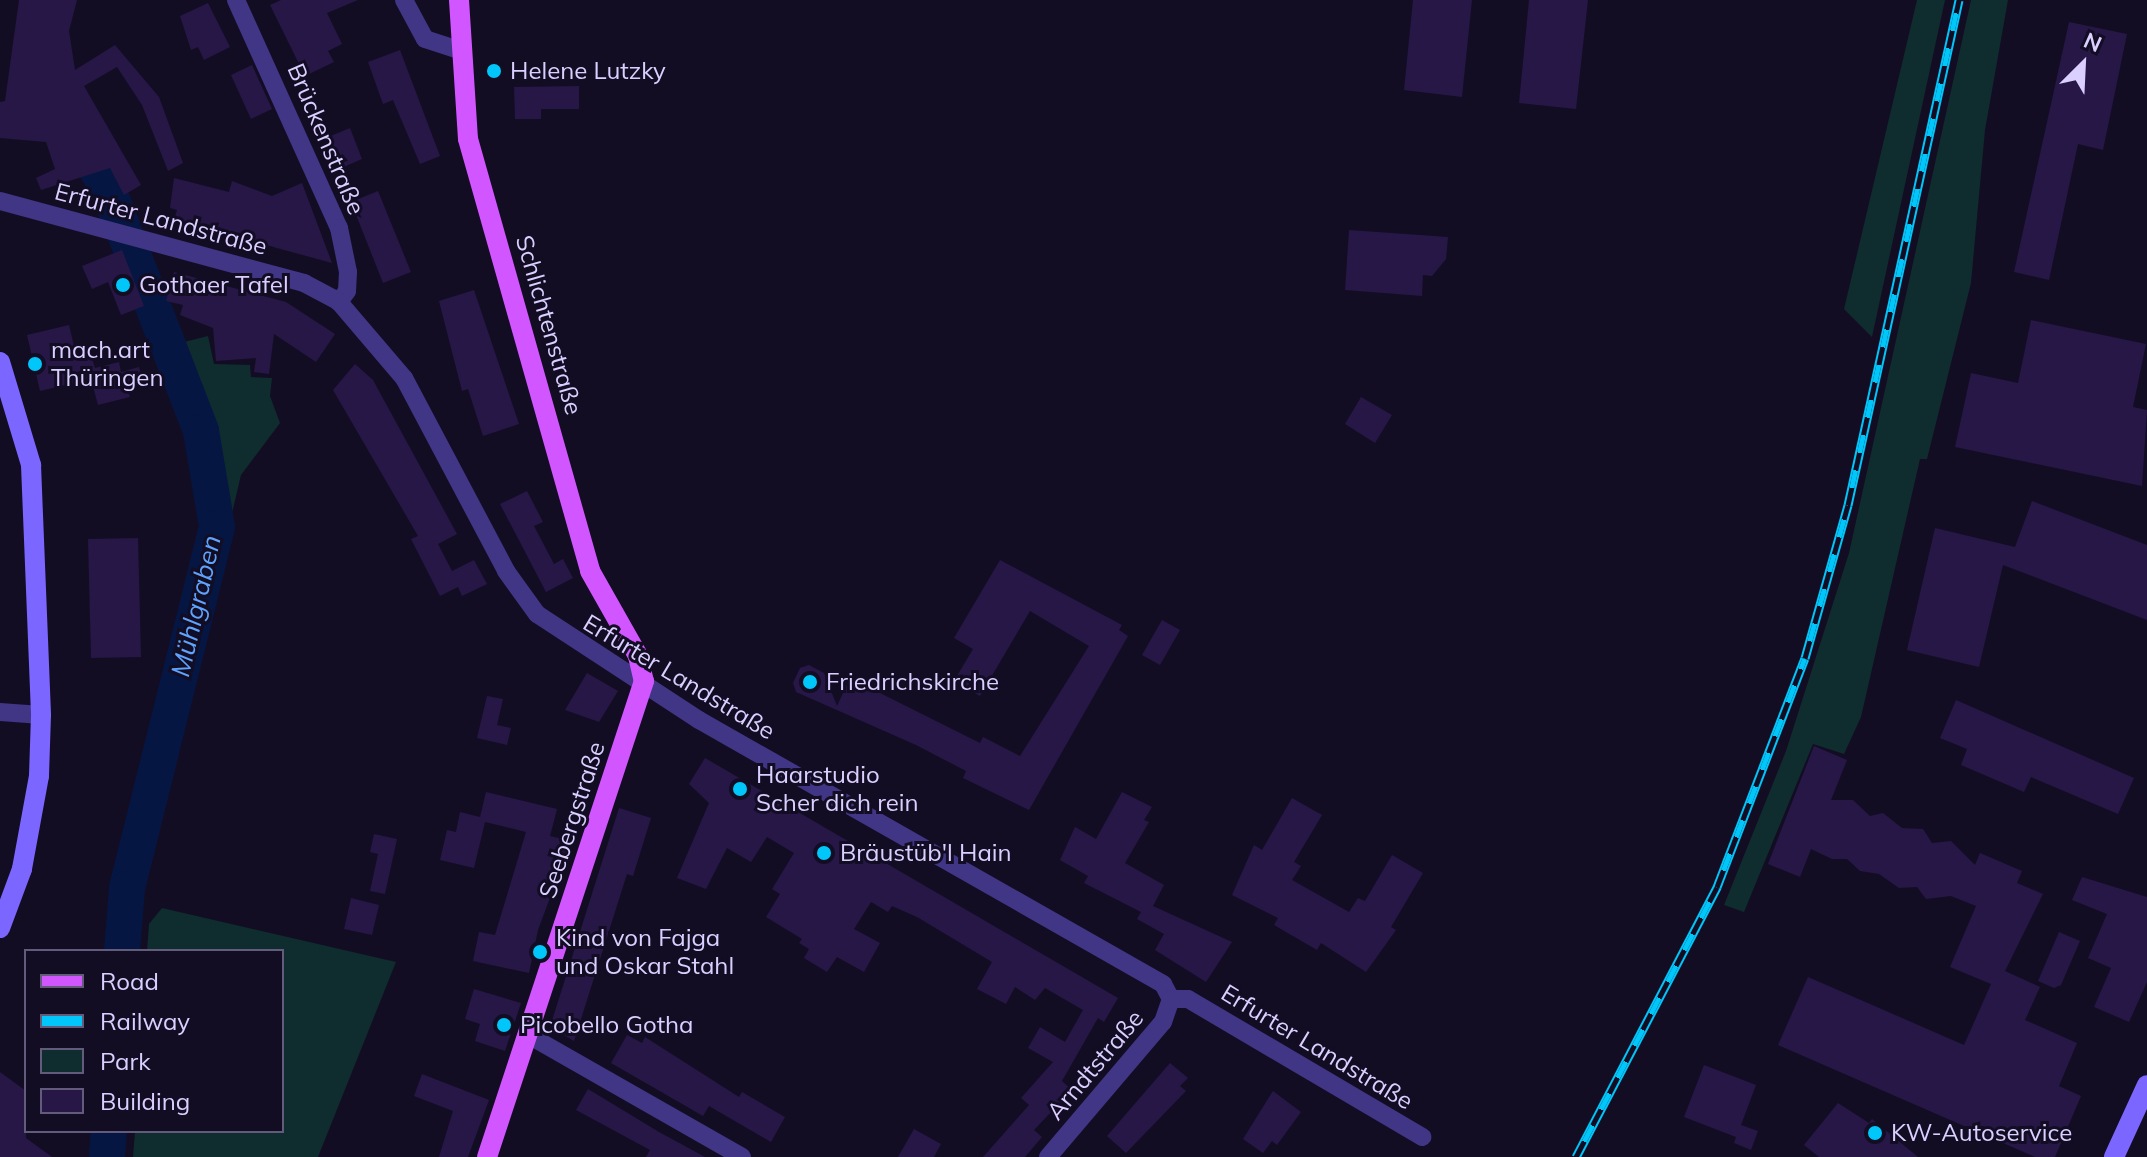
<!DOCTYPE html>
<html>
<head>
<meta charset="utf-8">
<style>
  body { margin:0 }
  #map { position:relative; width:2147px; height:1157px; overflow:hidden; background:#130d24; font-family:Mulish,sans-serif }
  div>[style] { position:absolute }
  .green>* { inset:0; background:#0f2c2e }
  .river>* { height:36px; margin:-18px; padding:0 18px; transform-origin:18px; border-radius:18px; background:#061643 }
  .building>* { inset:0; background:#261746 }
  .street>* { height:18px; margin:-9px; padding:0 9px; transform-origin:9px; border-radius:9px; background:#413586 }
  .secondary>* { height:20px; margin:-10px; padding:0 10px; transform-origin:10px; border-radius:10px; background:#7b66ff }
  .primary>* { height:20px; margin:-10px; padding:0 10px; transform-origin:10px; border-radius:10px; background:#d256ff }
  .rail>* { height:9px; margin-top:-4.5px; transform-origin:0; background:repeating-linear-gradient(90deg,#130d24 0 18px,#00c6fa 0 36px); box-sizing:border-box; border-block:2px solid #00c6fa }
  .dots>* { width:22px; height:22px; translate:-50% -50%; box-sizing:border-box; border:4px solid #130d24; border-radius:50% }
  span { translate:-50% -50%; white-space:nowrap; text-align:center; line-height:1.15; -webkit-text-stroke:6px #130d24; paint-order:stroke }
  .poi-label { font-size:24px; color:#dacfff }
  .left { translate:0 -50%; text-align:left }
  .street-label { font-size:24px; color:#dacfff }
  .water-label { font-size:26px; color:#5da3ff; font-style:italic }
  .legend { position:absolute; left:24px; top:949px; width:260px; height:184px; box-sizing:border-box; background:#130d24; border:2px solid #635b7c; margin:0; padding:10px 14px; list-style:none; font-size:24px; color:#dacfff }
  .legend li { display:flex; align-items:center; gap:16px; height:40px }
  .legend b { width:40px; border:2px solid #635b7c }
  .north { position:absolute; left:2043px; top:24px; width:80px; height:80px; -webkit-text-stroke:6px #130d24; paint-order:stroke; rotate:24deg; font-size:22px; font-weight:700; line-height:32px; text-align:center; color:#dacfff }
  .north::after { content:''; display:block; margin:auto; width:28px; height:36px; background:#dacfff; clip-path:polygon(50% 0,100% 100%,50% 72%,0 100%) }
</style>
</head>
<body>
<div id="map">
  <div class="green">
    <i style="clip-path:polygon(1917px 0,1945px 0,1872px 337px,1844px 309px)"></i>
    <i style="clip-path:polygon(1971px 0,2008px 0,1985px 130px,1971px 283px,1927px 459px,1920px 459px,1861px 717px,1844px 754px,1813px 744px,1744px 912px,1724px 905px,1786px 751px,1849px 553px)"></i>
    <i style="clip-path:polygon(208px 336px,214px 364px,250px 365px,251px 377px,272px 378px,270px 396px,280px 423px,241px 475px,228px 530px,206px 578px,219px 529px,201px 431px,172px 345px)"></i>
    <i style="clip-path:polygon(162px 908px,396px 962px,318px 1157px,133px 1157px,135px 1131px,282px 1131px,282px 951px,147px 951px,149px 924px)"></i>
  </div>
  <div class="river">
    <i style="left:74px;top:131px;width:65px;rotate:59.5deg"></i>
    <i style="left:107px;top:187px;width:261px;rotate:68.9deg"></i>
    <i style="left:201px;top:431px;width:97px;rotate:80.5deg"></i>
    <i style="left:217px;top:527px;width:373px;rotate:104deg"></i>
    <i style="left:127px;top:889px;width:62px;rotate:94.6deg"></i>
    <i style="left:107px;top:1157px;width:26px;rotate:-86deg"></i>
  </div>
  <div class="building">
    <i style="clip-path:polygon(19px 0,77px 0,69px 31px,75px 70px,115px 45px,159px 97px,183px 163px,168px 171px,142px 105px,117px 67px,84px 86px,141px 185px,124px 195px,110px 168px,41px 190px,36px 178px,55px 169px,46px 142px,0 138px,0 102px,5px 101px)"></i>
    <i style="clip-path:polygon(281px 0,358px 0,327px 13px,342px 44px,328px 51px,334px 62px,305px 76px,270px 5px)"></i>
    <i style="clip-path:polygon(1413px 0,1472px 0,1462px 97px,1404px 90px)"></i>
    <i style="clip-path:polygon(1529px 0,1588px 0,1576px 109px,1519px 103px)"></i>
    <i style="clip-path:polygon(208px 3px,230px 47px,204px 60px,198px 47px,191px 50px,180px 16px)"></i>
    <i style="clip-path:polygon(2069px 22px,2127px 34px,2103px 150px,2078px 144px,2049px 280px,2014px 272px)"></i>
    <i style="clip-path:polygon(400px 50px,440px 156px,420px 164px,393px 100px,383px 104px,368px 62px)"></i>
    <i style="clip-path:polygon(252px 65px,272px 109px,251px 119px,231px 75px)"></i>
    <i style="clip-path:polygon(579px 86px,579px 109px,541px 109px,541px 119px,515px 119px,514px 87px)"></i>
    <i style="clip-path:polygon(350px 128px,362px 159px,339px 169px,326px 138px)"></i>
    <i style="clip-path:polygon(174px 178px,229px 192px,232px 181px,272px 196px,302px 183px,332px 263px,174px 220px,177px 210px,170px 208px)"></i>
    <i style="clip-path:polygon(378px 191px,411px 272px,383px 283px,351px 202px)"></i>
    <i style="clip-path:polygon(1349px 230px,1448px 237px,1446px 259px,1432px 276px,1423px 275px,1422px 296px,1345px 290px)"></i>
    <i style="clip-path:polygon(122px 250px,144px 306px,121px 315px,108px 282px,92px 289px,82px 266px)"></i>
    <i style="clip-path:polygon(174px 272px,286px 302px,335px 334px,316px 362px,274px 334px,269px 374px,254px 372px,256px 358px,216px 361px,213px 328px,180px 315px,183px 305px,166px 301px)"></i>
    <i style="clip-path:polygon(474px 290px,519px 424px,483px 436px,468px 389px,462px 391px,439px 301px)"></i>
    <i style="clip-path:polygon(2031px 320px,2146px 344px,2133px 407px,2147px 410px,2142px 486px,1955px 447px,1971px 373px,2018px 383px)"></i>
    <i style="clip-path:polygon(69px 325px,76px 355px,90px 352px,95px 368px,119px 362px,121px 372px,139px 367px,143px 382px,126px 386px,130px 397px,98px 405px,91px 379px,40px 391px,27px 335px)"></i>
    <i style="clip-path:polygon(355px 364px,373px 380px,457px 534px,438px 544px,452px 571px,474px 560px,487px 584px,462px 596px,458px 587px,440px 596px,411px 539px,418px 536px,333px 390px)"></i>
    <i style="clip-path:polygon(1361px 397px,1392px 415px,1375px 443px,1345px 424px)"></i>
    <i style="clip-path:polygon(527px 491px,543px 522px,534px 526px,554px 564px,563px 559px,573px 578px,546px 592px,500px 504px)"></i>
    <i style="clip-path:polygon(2032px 501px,2147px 545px,2147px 620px,2003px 565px,1979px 667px,1907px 650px,1935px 528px,2015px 547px)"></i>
    <i style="clip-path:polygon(138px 538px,141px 657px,91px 658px,88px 539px)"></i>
    <i style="clip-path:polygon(1000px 560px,1122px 625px,1119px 630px,1128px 636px,1029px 810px,963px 778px,966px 771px,916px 745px,796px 692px,793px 683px,800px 668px,809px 665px,824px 673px,837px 706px,850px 678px,980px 743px,983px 737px,1020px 756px,1089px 646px,1030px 611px,980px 696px,954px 681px,973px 649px,954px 638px)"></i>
    <i style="clip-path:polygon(1162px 620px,1180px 630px,1160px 665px,1142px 655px)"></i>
    <i style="clip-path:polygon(587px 673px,618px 691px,599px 722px,565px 710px)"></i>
    <i style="clip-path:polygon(487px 696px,503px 699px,497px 725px,511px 728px,507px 745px,477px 738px)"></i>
    <i style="clip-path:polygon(1956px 700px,2134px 778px,2118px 814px,2031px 777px,2024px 792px,1961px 765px,1967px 749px,1940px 738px)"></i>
    <i style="clip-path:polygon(1814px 746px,1847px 760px,1831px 800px,1853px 800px,1870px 816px,1883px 813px,1902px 828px,1923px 829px,1932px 843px,1951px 841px,1975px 865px,1980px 853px,2022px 871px,2017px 883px,2043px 894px,2005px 971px,2040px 987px,2025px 1020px,2077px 1043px,2059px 1086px,2081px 1096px,2055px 1157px,2035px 1157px,1778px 1045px,1808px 977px,1964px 1045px,1991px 984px,1950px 967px,1976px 906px,1951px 896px,1926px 899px,1917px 887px,1899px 888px,1879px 874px,1860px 871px,1847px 859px,1832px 859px,1811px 849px,1800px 877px,1768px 864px)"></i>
    <i style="clip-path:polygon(705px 758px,1118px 998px,1104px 1022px,1098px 1018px,1062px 1081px,1072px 1090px,1034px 1130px,1042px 1137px,1025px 1157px,983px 1157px,1029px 1105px,1021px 1098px,1053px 1062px,1028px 1048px,1040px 1027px,1065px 1042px,1083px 1010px,1045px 988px,1035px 1000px,1015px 987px,1006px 1004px,977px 989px,992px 962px,917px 917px,892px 906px,888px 912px,871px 902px,854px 929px,880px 943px,864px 972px,837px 957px,827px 972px,804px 958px,809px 949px,799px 943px,802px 939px,766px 917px,780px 894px,772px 889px,794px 853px,767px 837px,751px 862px,727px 848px,706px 889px,677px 878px,709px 803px,689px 784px)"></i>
    <i style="clip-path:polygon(486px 792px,557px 809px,550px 836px,571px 841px,538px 930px,529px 973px,473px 961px,479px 932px,495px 935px,526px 832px,485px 822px,474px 868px,440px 860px,447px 830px,456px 832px,460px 812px,480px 817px)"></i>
    <i style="clip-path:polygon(1122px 792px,1152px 807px,1144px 820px,1149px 822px,1125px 863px,1164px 885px,1153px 906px,1232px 942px,1206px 982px,1155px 950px,1164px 934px,1137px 919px,1141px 912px,1084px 883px,1088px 876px,1060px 860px,1075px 827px,1096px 839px)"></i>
    <i style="clip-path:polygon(1292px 798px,1322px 815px,1294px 862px,1301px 866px,1292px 880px,1349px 912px,1358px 898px,1365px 901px,1392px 855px,1423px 873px,1391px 927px,1396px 930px,1366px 972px,1321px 943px,1317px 950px,1274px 925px,1278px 918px,1232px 895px,1254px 845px,1262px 850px)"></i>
    <i style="clip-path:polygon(619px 808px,651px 818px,633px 876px,627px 874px,574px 1041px,550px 1027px)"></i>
    <i style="clip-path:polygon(374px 834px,397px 839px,385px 894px,370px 891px,378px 854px,370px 852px)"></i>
    <i style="clip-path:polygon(2082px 877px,2147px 897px,2147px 982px,2129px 1022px,2094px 1007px,2111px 968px,2088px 958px,2107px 914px,2072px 900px)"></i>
    <i style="clip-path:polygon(351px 898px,379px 905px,372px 935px,344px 929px)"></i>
    <i style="clip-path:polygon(2059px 932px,2080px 941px,2061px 985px,2054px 988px,2038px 981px)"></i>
    <i style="clip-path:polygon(474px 989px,521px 1003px,505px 1051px,475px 1041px,480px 1024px,465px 1019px)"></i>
    <i style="clip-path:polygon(627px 1035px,642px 1043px,645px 1037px,739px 1097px,742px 1092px,785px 1117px,771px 1142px,709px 1106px,703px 1116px,611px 1063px)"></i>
    <i style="clip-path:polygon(1170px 1063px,1188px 1078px,1180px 1086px,1186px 1091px,1126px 1153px,1107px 1136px)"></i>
    <i style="clip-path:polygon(1704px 1065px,1756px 1085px,1741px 1125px,1758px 1131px,1751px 1150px,1734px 1143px,1736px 1137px,1684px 1117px)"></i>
    <i style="clip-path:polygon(0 1072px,26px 1091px,26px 1138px,52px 1157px,0 1157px)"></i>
    <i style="clip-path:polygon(422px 1074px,489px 1100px,468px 1157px,439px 1157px,453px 1111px,414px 1096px)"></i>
    <i style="clip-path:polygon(588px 1089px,659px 1132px,705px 1157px,646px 1157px,650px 1150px,576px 1110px)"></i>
    <i style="clip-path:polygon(1273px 1091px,1301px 1112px,1277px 1145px,1272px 1141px,1263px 1153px,1243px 1139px)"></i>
    <i style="clip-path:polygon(1838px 1103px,1869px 1123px,1872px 1119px,1918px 1157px,1819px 1157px,1804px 1145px)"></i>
    <i style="clip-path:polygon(914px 1129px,941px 1144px,934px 1157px,898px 1157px)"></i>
  </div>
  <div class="street">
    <i style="left:236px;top:0;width:250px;rotate:65.7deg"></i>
    <i style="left:339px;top:228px;width:45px;rotate:78.4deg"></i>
    <i style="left:348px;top:272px;width:19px;rotate:93deg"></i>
    <i style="left:347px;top:291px;width:14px;rotate:126deg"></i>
    <i style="left:404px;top:0;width:44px;rotate:61.7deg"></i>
    <i style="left:425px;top:39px;width:38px;rotate:18deg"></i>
    <i style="left:0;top:201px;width:315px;rotate:15.1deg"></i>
    <i style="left:304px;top:283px;width:40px;rotate:28deg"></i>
    <i style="left:339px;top:302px;width:100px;rotate:49.5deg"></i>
    <i style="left:404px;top:378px;width:218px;rotate:62.1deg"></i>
    <i style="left:506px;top:571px;width:53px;rotate:54.2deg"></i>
    <i style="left:537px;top:614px;width:194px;rotate:33.2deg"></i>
    <i style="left:699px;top:720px;width:534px;rotate:29.64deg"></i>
    <i style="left:1163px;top:984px;width:17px;rotate:62deg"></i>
    <i style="left:0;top:712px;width:41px;rotate:4.2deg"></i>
    <i style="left:1171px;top:999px;width:17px"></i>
    <i style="left:1188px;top:999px;width:272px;rotate:30.5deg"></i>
    <i style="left:530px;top:1036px;width:244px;rotate:29.7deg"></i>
    <i style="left:1048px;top:1157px;width:177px;rotate:-49.6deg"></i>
    <i style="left:1163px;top:1022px;width:24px;rotate:-71deg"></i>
  </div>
  <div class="secondary">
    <i style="left:0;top:362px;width:108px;rotate:73.2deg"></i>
    <i style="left:31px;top:465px;width:250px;rotate:87.7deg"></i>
    <i style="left:41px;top:715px;width:61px;rotate:91.9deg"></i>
    <i style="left:39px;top:776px;width:95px;rotate:100.4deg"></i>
    <i style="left:22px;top:869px;width:63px;rotate:110.4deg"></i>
    <i style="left:2114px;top:1157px;width:79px;rotate:-65.4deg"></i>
  </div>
  <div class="primary">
    <i style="left:459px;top:0;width:139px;rotate:86.3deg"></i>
    <i style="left:468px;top:139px;width:449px;rotate:74.2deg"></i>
    <i style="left:590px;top:571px;width:98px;rotate:60.5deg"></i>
    <i style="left:638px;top:656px;width:26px;rotate:77deg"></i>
    <i style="left:644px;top:681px;width:501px;rotate:108.25deg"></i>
  </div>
  <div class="rail">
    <i style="left:1576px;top:1157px;width:305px;rotate:-62.4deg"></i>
    <i style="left:1717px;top:887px;width:245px;rotate:-69deg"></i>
    <i style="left:1805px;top:658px;width:159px;rotate:-74.3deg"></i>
    <i style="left:1848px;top:505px;width:517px;rotate:-77.6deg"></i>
  </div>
  <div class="dots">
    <i style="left:494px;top:71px;background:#00c6fa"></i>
    <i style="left:123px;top:285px;background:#00c6fa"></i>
    <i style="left:35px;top:364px;background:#00c6fa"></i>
    <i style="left:810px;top:682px;background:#00c6fa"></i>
    <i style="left:740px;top:789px;background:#00c6fa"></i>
    <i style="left:824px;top:853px;background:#00c6fa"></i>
    <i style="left:540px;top:952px;background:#00c6fa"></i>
    <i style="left:504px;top:1025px;background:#00c6fa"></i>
    <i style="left:1875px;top:1133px;background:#00c6fa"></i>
  </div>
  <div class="poi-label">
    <span class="left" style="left:510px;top:71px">Helene Lutzky</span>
    <span class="left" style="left:139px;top:285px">Gothaer Tafel</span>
    <span class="left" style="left:51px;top:364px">mach.art<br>Thüringen</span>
    <span class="left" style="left:826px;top:682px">Friedrichskirche</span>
    <span class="left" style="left:756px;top:789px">Haarstudio<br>Scher dich rein</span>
    <span class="left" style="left:840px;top:853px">Bräustüb'l Hain</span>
    <span class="left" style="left:556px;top:952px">Kind von Fajga<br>und Oskar Stahl</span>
    <span class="left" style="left:520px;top:1025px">Picobello Gotha</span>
    <span class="left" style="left:1891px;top:1133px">KW-Autoservice</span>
  </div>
  <div class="street-label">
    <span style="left:326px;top:139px;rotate:67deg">Brückenstraße</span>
    <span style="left:161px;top:219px;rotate:15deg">Erfurter Landstraße</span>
    <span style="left:549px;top:325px;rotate:74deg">Schlichtenstraße</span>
    <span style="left:679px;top:677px;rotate:31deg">Erfurter Landstraße</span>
    <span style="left:572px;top:820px;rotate:-72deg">Seebergstraße</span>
    <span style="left:1317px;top:1047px;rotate:31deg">Erfurter Landstraße</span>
    <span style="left:1095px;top:1065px;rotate:-50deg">Arndtstraße</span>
  </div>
  <div class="water-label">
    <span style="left:196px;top:606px;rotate:-77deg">Mühlgraben</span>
  </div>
  <ul class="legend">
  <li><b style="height:10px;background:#d256ff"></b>Road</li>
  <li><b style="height:10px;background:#00c6fa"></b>Railway</li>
  <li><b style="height:22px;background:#0f2c2e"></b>Park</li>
  <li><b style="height:22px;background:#261746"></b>Building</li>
  </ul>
  <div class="north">N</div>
</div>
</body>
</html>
